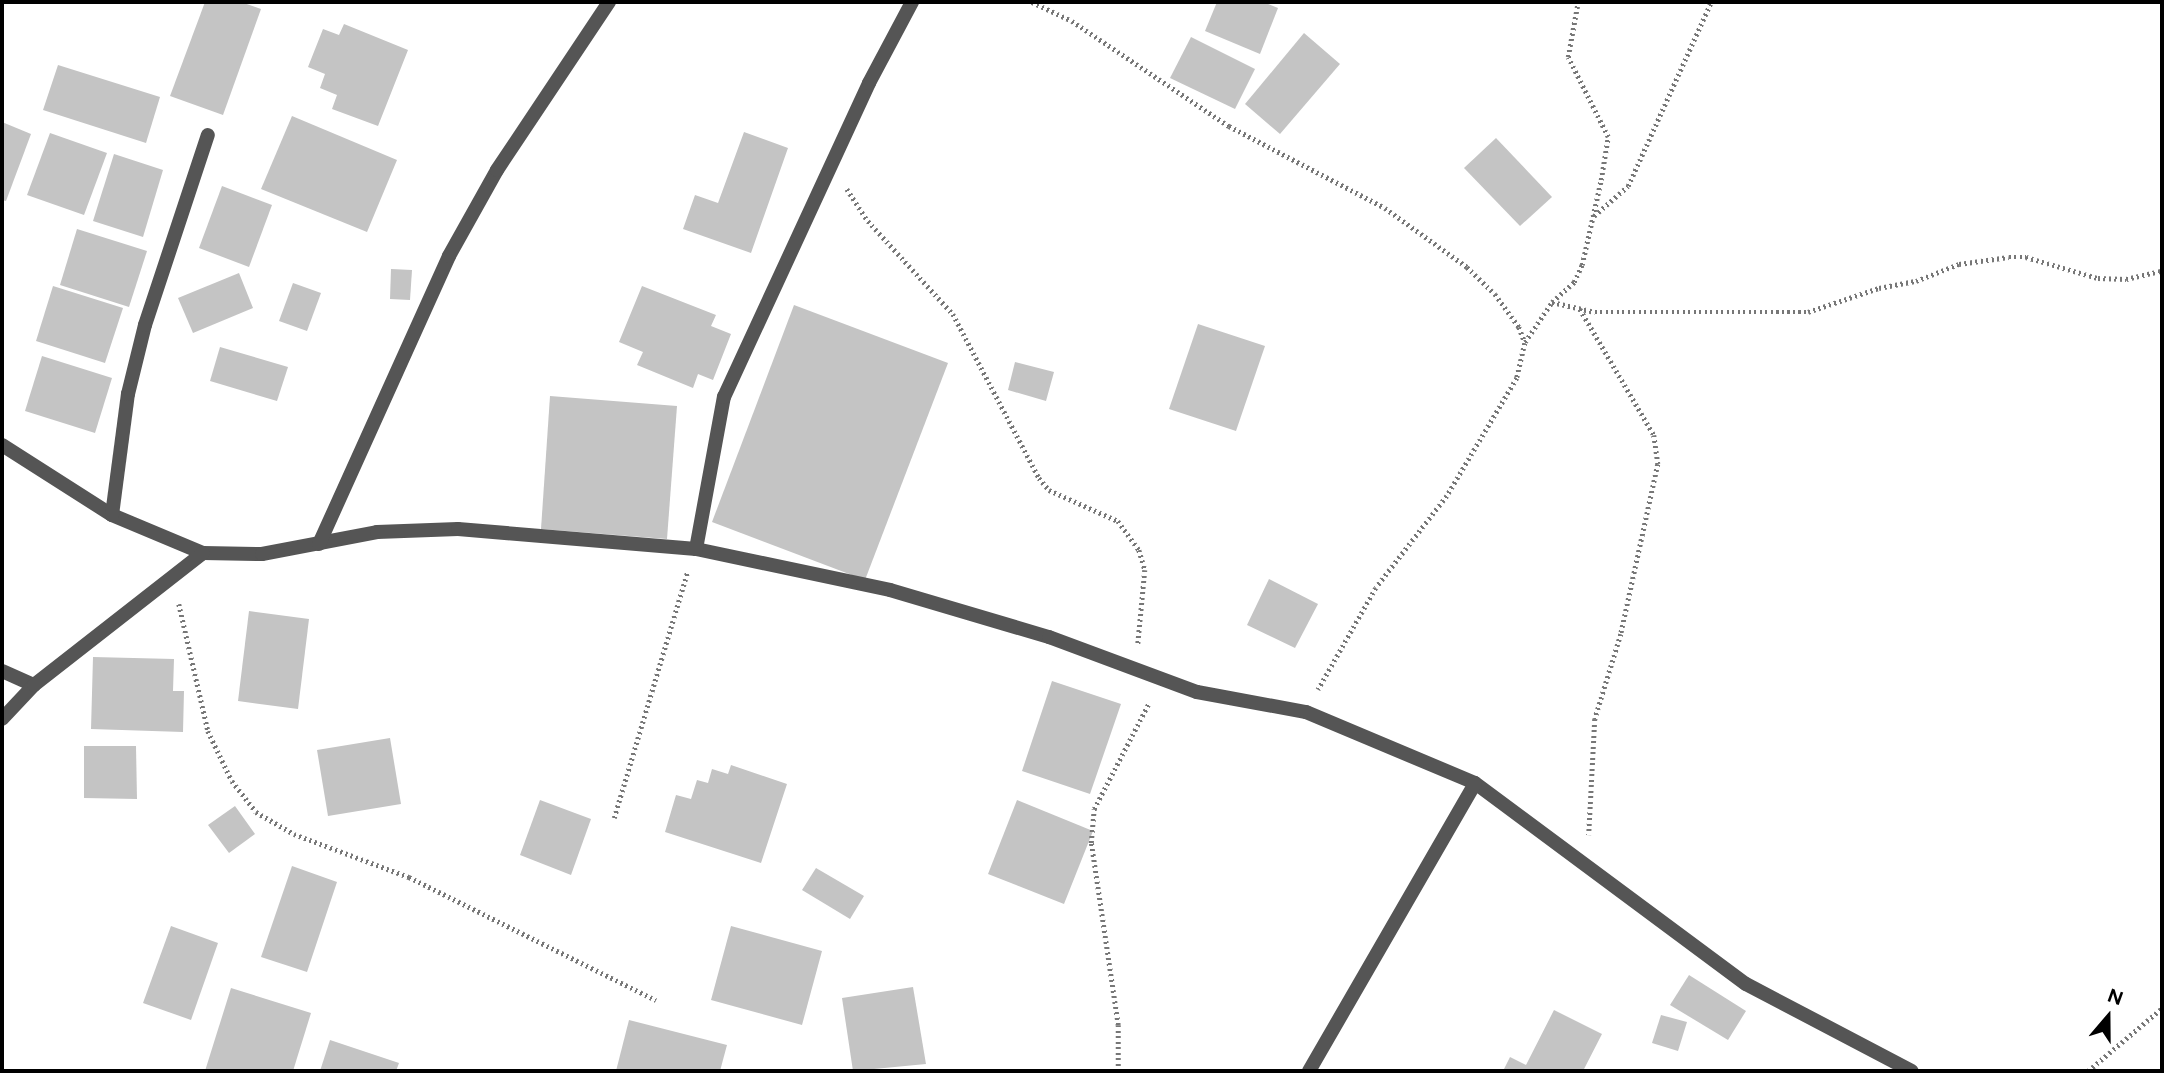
<!DOCTYPE html>
<html>
<head>
<meta charset="utf-8">
<style>
  body { margin:0 }
  #map { position:relative; width:2164px; height:1073px; overflow:hidden; background:#fff; font-family:Figtree,sans-serif }
  div>[style] { position:absolute }
  .building>* { inset:0; background:#c4c4c4 }
  .path>* { height:4.5px; margin-top:-2.25px; transform-origin:0; background:repeating-linear-gradient(90deg,#777 0 2px,transparent 0 5.5px) }
  .street>* { height:14px; margin:-7px; padding:0 7px; transform-origin:7px; border-radius:7px; background:#555 }
  span { translate:-50% -50%; white-space:nowrap; text-align:center; line-height:1.15; -webkit-text-stroke:7px #fff; paint-order:stroke }
  .frame { position:absolute; inset:0; border:4px solid #000; pointer-events:none }
  .north { position:absolute; left:2073px; top:982px; width:70px; height:70px; -webkit-text-stroke:5px #fff; paint-order:stroke; rotate:20deg; font-size:19px; font-weight:700; line-height:28px; text-align:center; color:#000 }
  .north::after { content:''; display:block; margin:auto; width:24px; height:32px; background:#000; clip-path:polygon(50% 0,100% 100%,50% 72%,0 100%) }
</style>
</head>
<body>
<div id="map">
  <div class="building">
    <i style="clip-path:polygon(205px 2px,241px 2px,261px 9px,223px 115px,170px 96px)"></i>
    <i style="clip-path:polygon(1217px 2px,1263px 2px,1278px 8px,1260px 54px,1205px 31px)"></i>
    <i style="clip-path:polygon(344px 24px,408px 50px,378px 126px,332px 109px,337px 95px,320px 88px,325px 74px,308px 67px,323px 29px,339px 35px)"></i>
    <i style="clip-path:polygon(1304px 33px,1340px 64px,1280px 134px,1245px 104px)"></i>
    <i style="clip-path:polygon(1191px 37px,1255px 69px,1235px 109px,1170px 78px)"></i>
    <i style="clip-path:polygon(58px 65px,160px 97px,146px 143px,43px 110px)"></i>
    <i style="clip-path:polygon(292px 116px,397px 160px,367px 232px,261px 189px)"></i>
    <i style="clip-path:polygon(2px 122px,31px 134px,6px 201px,2px 200px)"></i>
    <i style="clip-path:polygon(744px 132px,788px 148px,751px 253px,683px 229px,695px 195px,718px 203px)"></i>
    <i style="clip-path:polygon(50px 133px,107px 153px,84px 215px,27px 195px)"></i>
    <i style="clip-path:polygon(1496px 138px,1552px 197px,1520px 226px,1464px 168px)"></i>
    <i style="clip-path:polygon(114px 154px,163px 170px,143px 237px,93px 221px)"></i>
    <i style="clip-path:polygon(222px 186px,272px 205px,249px 267px,199px 248px)"></i>
    <i style="clip-path:polygon(77px 229px,147px 251px,129px 307px,60px 285px)"></i>
    <i style="clip-path:polygon(391px 269px,412px 270px,410px 300px,390px 299px)"></i>
    <i style="clip-path:polygon(239px 273px,253px 308px,193px 333px,178px 298px)"></i>
    <i style="clip-path:polygon(293px 283px,321px 293px,307px 331px,279px 321px)"></i>
    <i style="clip-path:polygon(53px 286px,123px 308px,105px 363px,36px 341px)"></i>
    <i style="clip-path:polygon(642px 286px,716px 315px,711px 326px,731px 334px,713px 380px,698px 374px,693px 388px,637px 365px,643px 352px,619px 342px)"></i>
    <i style="clip-path:polygon(794px 305px,948px 363px,865px 580px,712px 522px)"></i>
    <i style="clip-path:polygon(1198px 324px,1265px 346px,1236px 431px,1169px 409px)"></i>
    <i style="clip-path:polygon(220px 347px,288px 367px,277px 401px,210px 381px)"></i>
    <i style="clip-path:polygon(42px 356px,112px 378px,95px 433px,25px 411px)"></i>
    <i style="clip-path:polygon(1015px 362px,1054px 372px,1046px 401px,1008px 390px)"></i>
    <i style="clip-path:polygon(550px 396px,677px 406px,667px 539px,541px 529px)"></i>
    <i style="clip-path:polygon(1269px 579px,1318px 604px,1295px 648px,1247px 625px)"></i>
    <i style="clip-path:polygon(249px 611px,309px 619px,298px 709px,238px 701px)"></i>
    <i style="clip-path:polygon(93px 657px,174px 659px,173px 691px,184px 691px,183px 732px,91px 729px)"></i>
    <i style="clip-path:polygon(1052px 681px,1121px 704px,1090px 794px,1022px 771px)"></i>
    <i style="clip-path:polygon(390px 738px,401px 804px,328px 816px,317px 750px)"></i>
    <i style="clip-path:polygon(84px 746px,136px 746px,137px 799px,84px 798px)"></i>
    <i style="clip-path:polygon(731px 765px,787px 784px,761px 863px,665px 832px,676px 795px,691px 799px,697px 780px,708px 783px,712px 769px,728px 774px)"></i>
    <i style="clip-path:polygon(540px 800px,591px 819px,571px 875px,520px 855px)"></i>
    <i style="clip-path:polygon(1017px 800px,1093px 831px,1064px 904px,988px 874px)"></i>
    <i style="clip-path:polygon(235px 806px,255px 834px,229px 853px,208px 825px)"></i>
    <i style="clip-path:polygon(292px 866px,337px 882px,307px 972px,261px 957px)"></i>
    <i style="clip-path:polygon(816px 868px,864px 896px,850px 919px,802px 890px)"></i>
    <i style="clip-path:polygon(171px 926px,218px 943px,191px 1020px,143px 1003px)"></i>
    <i style="clip-path:polygon(731px 926px,822px 951px,802px 1025px,711px 1000px)"></i>
    <i style="clip-path:polygon(1689px 975px,1746px 1011px,1728px 1040px,1670px 1005px)"></i>
    <i style="clip-path:polygon(913px 987px,926px 1064px,853px 1071px,842px 998px)"></i>
    <i style="clip-path:polygon(231px 988px,311px 1013px,293px 1071px,205px 1071px)"></i>
    <i style="clip-path:polygon(1554px 1010px,1602px 1034px,1583px 1071px,1503px 1071px,1510px 1057px,1526px 1065px)"></i>
    <i style="clip-path:polygon(1661px 1015px,1687px 1022px,1678px 1051px,1652px 1043px)"></i>
    <i style="clip-path:polygon(629px 1020px,727px 1045px,720px 1071px,616px 1071px)"></i>
    <i style="clip-path:polygon(330px 1040px,399px 1063px,396px 1071px,320px 1071px)"></i>
  </div>
  <div class="path">
    <i style="left:1032px;top:2px;width:44px;rotate:25.4deg"></i>
    <i style="left:1072px;top:21px;width:189px;rotate:33.8deg"></i>
    <i style="left:1229px;top:126px;width:176px;rotate:27.7deg"></i>
    <i style="left:1385px;top:208px;width:101px;rotate:35.7deg"></i>
    <i style="left:1467px;top:267px;width:39px;rotate:44deg"></i>
    <i style="left:1495px;top:294px;width:41px;rotate:54deg"></i>
    <i style="left:1519px;top:327px;width:17px;rotate:69deg"></i>
    <i style="left:1525px;top:343px;width:36px;rotate:103deg"></i>
    <i style="left:1517px;top:378px;width:137px;rotate:120.7deg"></i>
    <i style="left:1447px;top:496px;width:116px;rotate:127.7deg"></i>
    <i style="left:1376px;top:588px;width:117px;rotate:119.6deg"></i>
    <i style="left:847px;top:189px;width:38px;rotate:57deg"></i>
    <i style="left:868px;top:221px;width:126px;rotate:47.6deg"></i>
    <i style="left:953px;top:314px;width:185px;rotate:62.3deg"></i>
    <i style="left:1039px;top:478px;width:16px;rotate:50deg"></i>
    <i style="left:1049px;top:490px;width:76px;rotate:24.2deg"></i>
    <i style="left:1118px;top:521px;width:36px;rotate:54deg"></i>
    <i style="left:1139px;top:550px;width:21px;rotate:73deg"></i>
    <i style="left:1145px;top:570px;width:74px;rotate:95.4deg"></i>
    <i style="left:1594px;top:216px;width:45px;rotate:-41.4deg"></i>
    <i style="left:1628px;top:186px;width:202px;rotate:-65.7deg"></i>
    <i style="left:1552px;top:302px;width:44px;rotate:13.1deg"></i>
    <i style="left:1595px;top:312px;width:213px"></i>
    <i style="left:1808px;top:312px;width:75px;rotate:-18.7deg"></i>
    <i style="left:1879px;top:288px;width:38px;rotate:-11deg"></i>
    <i style="left:1916px;top:281px;width:46px;rotate:-21.6deg"></i>
    <i style="left:1959px;top:264px;width:50px;rotate:-8deg"></i>
    <i style="left:2009px;top:257px;width:17px"></i>
    <i style="left:2026px;top:257px;width:75px;rotate:16.3deg"></i>
    <i style="left:2098px;top:278px;width:28px;rotate:2deg"></i>
    <i style="left:2126px;top:279px;width:37px;rotate:-13deg"></i>
    <i style="left:1580px;top:309px;width:146px;rotate:59.6deg"></i>
    <i style="left:1654px;top:435px;width:29px;rotate:82deg"></i>
    <i style="left:1658px;top:464px;width:174px;rotate:102.3deg"></i>
    <i style="left:1621px;top:634px;width:89px;rotate:107deg"></i>
    <i style="left:1595px;top:719px;width:116px;rotate:93deg"></i>
    <i style="left:1525px;top:342px;width:48px;rotate:-56deg"></i>
    <i style="left:1552px;top:302px;width:30px;rotate:-42deg"></i>
    <i style="left:1574px;top:282px;width:19px;rotate:-65deg"></i>
    <i style="left:1582px;top:265px;width:87px;rotate:-77.4deg"></i>
    <i style="left:1601px;top:180px;width:44px;rotate:-80.8deg"></i>
    <i style="left:1608px;top:137px;width:89px;rotate:-116.6deg"></i>
    <i style="left:1568px;top:57px;width:56px;rotate:-79.7deg"></i>
    <i style="left:179px;top:604px;width:130px;rotate:77.1deg"></i>
    <i style="left:208px;top:731px;width:55px;rotate:64.4deg"></i>
    <i style="left:232px;top:781px;width:39px;rotate:52deg"></i>
    <i style="left:256px;top:812px;width:44px;rotate:30.1deg"></i>
    <i style="left:294px;top:834px;width:123px;rotate:20.5deg"></i>
    <i style="left:409px;top:877px;width:276px;rotate:26.5deg"></i>
    <i style="left:614px;top:818px;width:256px;rotate:-73.4deg"></i>
    <i style="left:1118px;top:1071px;width:46px;rotate:-90deg"></i>
    <i style="left:1118px;top:1025px;width:184px;rotate:-98.4deg"></i>
    <i style="left:1091px;top:843px;width:34px;rotate:-85deg"></i>
    <i style="left:1094px;top:809px;width:119px;rotate:-62.6deg"></i>
    <i style="left:2088px;top:1071px;width:97px;rotate:-40.4deg"></i>
  </div>
  <div class="street">
    <i style="left:2px;top:445px;width:130px;rotate:32.5deg"></i>
    <i style="left:112px;top:515px;width:99px;rotate:22.7deg"></i>
    <i style="left:203px;top:553px;width:59px;rotate:1deg"></i>
    <i style="left:262px;top:554px;width:117px;rotate:-10.8deg"></i>
    <i style="left:377px;top:532px;width:81px;rotate:-2.1deg"></i>
    <i style="left:458px;top:529px;width:239px;rotate:4.8deg"></i>
    <i style="left:696px;top:549px;width:198px;rotate:11.9deg"></i>
    <i style="left:890px;top:590px;width:166px;rotate:16.5deg"></i>
    <i style="left:1049px;top:637px;width:158px;rotate:20.4deg"></i>
    <i style="left:1197px;top:692px;width:111px;rotate:10.4deg"></i>
    <i style="left:1306px;top:712px;width:183px;rotate:22.8deg"></i>
    <i style="left:1475px;top:783px;width:337px;rotate:36.6deg"></i>
    <i style="left:1746px;top:984px;width:187px;rotate:27.7deg"></i>
    <i style="left:112px;top:515px;width:122px;rotate:-82.5deg"></i>
    <i style="left:128px;top:394px;width:71px;rotate:-76.2deg"></i>
    <i style="left:145px;top:325px;width:200px;rotate:-71.7deg"></i>
    <i style="left:319px;top:544px;width:316px;rotate:-65.7deg"></i>
    <i style="left:449px;top:256px;width:98px;rotate:-60.8deg"></i>
    <i style="left:497px;top:170px;width:202px;rotate:-56.3deg"></i>
    <i style="left:696px;top:549px;width:155px;rotate:-79.6deg"></i>
    <i style="left:724px;top:397px;width:346px;rotate:-65.2deg"></i>
    <i style="left:869px;top:83px;width:92px;rotate:-62deg"></i>
    <i style="left:2px;top:671px;width:35px;rotate:24deg"></i>
    <i style="left:2px;top:719px;width:47px;rotate:-46.7deg"></i>
    <i style="left:34px;top:685px;width:214px;rotate:-38deg"></i>
    <i style="left:1309px;top:1071px;width:332px;rotate:-60deg"></i>
  </div>
  <div class="frame"></div>
  <div class="north">N</div>
</div>
</body>
</html>
